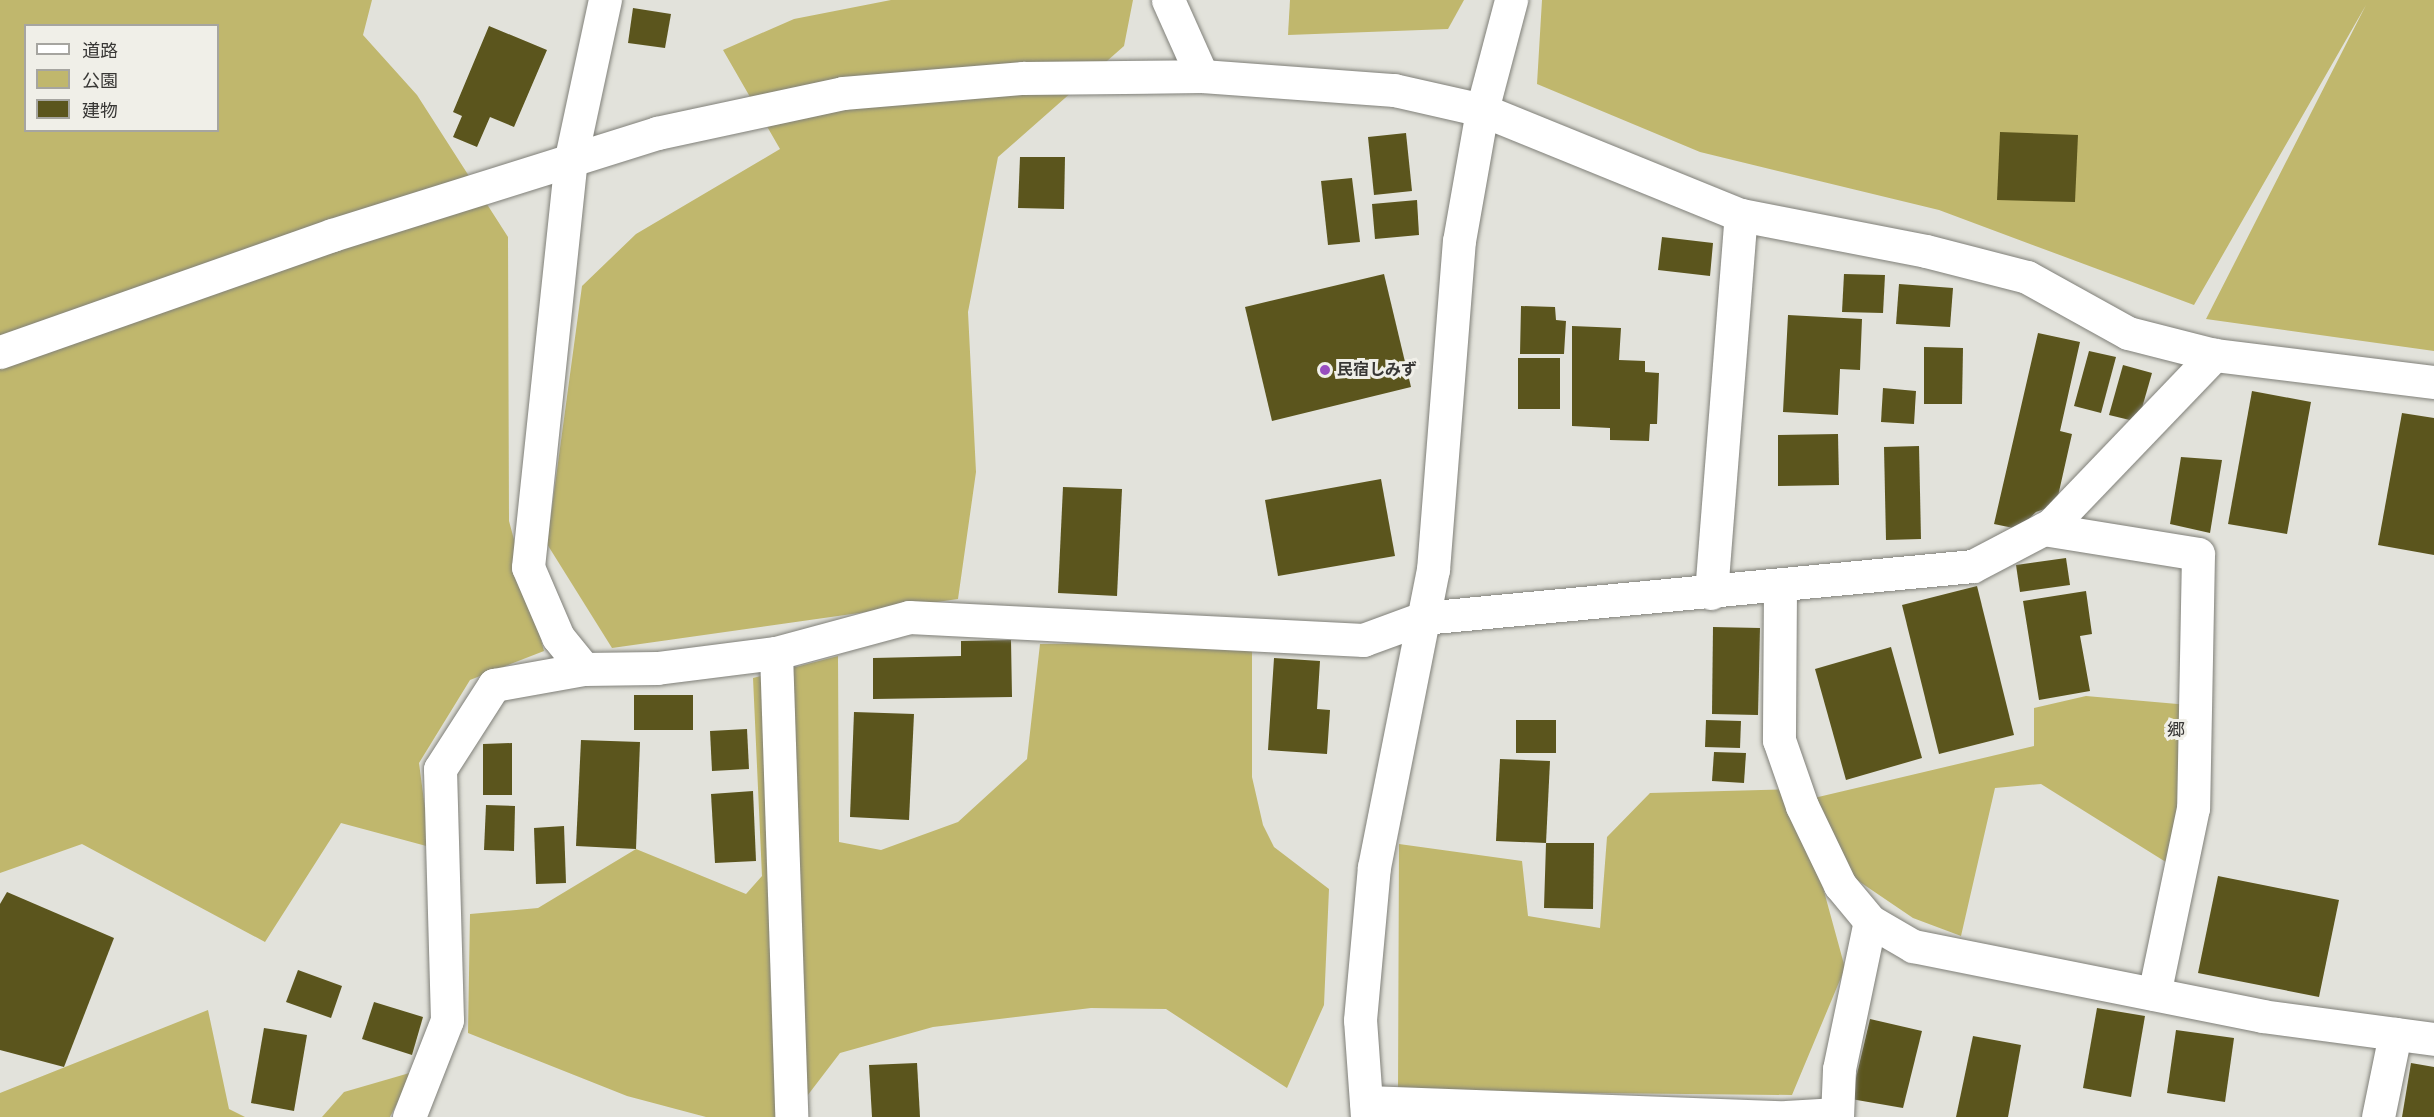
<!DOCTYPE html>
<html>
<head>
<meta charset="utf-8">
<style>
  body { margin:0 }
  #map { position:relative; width:2434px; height:1117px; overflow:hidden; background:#e2e2db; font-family:"Roboto Serif","Noto Sans JP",serif }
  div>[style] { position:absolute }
  .green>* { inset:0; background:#c0b76d }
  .building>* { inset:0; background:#5b551d }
  .roads { filter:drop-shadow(0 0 2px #808079) drop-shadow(0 0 2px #808079) }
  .minor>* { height:33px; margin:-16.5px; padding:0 16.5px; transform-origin:16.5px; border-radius:16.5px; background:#fff }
  .dots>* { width:16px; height:16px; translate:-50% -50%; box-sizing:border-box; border:3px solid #f0efe8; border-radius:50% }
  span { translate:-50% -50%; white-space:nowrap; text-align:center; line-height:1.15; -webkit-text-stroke:6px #f0efe8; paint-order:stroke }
  .poi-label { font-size:16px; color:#383735; font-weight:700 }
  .left { translate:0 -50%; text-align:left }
  .neighbourhood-label { font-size:18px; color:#383735 }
  .legend { position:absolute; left:24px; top:24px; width:195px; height:108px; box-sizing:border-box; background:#f0efe8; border:2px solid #a6a5a0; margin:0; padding:8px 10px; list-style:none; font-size:18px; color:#383735 }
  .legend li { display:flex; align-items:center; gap:12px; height:30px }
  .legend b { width:30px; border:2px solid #a6a5a0 }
</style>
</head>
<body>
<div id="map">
  <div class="green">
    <i style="clip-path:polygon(evenodd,0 0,372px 0,363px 35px,417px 95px,508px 237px,509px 521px,544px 651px,470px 680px,419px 763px,430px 847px,341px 823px,265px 942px,82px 844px,0 873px,0 0,26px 26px,218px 26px,218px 130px,26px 130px,26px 26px)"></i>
    <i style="clip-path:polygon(891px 0,1133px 0,1124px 46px,998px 157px,968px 312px,976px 472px,958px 599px,612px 648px,547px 544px,582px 286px,636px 234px,780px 149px,723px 50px,794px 19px)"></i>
    <i style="clip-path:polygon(1290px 0,1464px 0,1448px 29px,1288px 35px)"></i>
    <i style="clip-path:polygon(1542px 0,2434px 0,2434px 351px,2206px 319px,2366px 5px,2194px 305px,1939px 210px,1700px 152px,1537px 84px)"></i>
    <i style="clip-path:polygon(1252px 642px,1252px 777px,1263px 825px,1274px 847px,1329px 889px,1324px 1005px,1287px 1088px,1166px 1009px,1091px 1008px,933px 1027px,840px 1053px,791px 1117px,706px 1117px,627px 1096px,468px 1033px,470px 914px,538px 908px,636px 849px,746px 894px,762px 876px,753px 678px,838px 656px,839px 842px,881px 850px,958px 822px,1027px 759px,1040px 644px)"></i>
    <i style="clip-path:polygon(2086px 696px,2189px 705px,2177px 869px,2041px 784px,1995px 788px,1961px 936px,1913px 918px,1829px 861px,1814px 798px,2034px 746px,2034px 708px)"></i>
    <i style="clip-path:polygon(1796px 789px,1845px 968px,1792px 1095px,1398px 1091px,1399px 844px,1522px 861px,1528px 916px,1600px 928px,1607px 837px,1650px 793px)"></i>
    <i style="clip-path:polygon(208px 1010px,229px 1109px,245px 1117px,0 1117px,0 1093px)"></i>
    <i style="clip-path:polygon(413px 1072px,390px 1117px,322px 1117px,344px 1092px)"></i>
  </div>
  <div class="building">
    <i style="clip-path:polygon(633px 8px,671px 14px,665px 48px,628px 43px)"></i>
    <i style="clip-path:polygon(489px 26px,547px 50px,514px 127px,490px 117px,477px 147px,453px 137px,462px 116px,453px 112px)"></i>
    <i style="clip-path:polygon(2000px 132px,2078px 135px,2075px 202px,1997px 200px)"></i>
    <i style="clip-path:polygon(1406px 133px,1412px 191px,1374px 195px,1368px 137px)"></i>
    <i style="clip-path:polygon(1020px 157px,1065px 157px,1064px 209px,1018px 208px)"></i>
    <i style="clip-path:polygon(1352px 178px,1360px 242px,1328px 245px,1321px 181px)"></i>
    <i style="clip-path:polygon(1417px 200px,1419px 235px,1375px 239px,1372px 204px)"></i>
    <i style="clip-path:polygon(1662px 237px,1713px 243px,1710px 276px,1658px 270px)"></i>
    <i style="clip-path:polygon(1384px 274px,1411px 387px,1272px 421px,1245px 307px)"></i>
    <i style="clip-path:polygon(1844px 274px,1885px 275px,1883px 313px,1842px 312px)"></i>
    <i style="clip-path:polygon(1899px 284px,1953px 288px,1950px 327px,1896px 324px)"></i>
    <i style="clip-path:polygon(1521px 306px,1555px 307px,1556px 320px,1566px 321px,1564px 354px,1520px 354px)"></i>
    <i style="clip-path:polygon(1788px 315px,1862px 319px,1860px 370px,1840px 369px,1838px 415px,1783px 412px)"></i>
    <i style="clip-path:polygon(1572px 326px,1621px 328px,1619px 360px,1645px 361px,1645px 372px,1659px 373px,1657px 424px,1650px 424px,1649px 441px,1610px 440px,1610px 428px,1572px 426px)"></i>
    <i style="clip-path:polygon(2038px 333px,2080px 342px,2060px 431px,2072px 434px,2056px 505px,2036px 512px,2018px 529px,1994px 524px)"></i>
    <i style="clip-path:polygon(1924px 347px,1963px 348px,1962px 404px,1924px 404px)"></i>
    <i style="clip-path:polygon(2089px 351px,2116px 357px,2101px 413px,2074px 406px)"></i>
    <i style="clip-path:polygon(1518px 358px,1560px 358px,1560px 409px,1518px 409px)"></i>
    <i style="clip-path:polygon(2123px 365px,2152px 373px,2138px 422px,2109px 415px)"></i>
    <i style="clip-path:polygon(1883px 388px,1916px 391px,1914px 424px,1881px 422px)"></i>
    <i style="clip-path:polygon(2252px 391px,2311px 402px,2287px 534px,2228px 524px)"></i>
    <i style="clip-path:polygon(2402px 413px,2434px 418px,2434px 555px,2378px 545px)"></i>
    <i style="clip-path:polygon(1838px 434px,1839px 485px,1778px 486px,1778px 435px)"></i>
    <i style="clip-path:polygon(1919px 446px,1921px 539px,1886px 540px,1884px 447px)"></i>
    <i style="clip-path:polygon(2181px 457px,2222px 460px,2210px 533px,2170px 524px)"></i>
    <i style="clip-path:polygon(1381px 479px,1395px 556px,1278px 576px,1265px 500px)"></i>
    <i style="clip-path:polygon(1063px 487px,1122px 489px,1117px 596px,1058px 593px)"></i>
    <i style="clip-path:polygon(2066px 558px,2070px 585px,2020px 592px,2016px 565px)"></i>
    <i style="clip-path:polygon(1977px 586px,2014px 735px,1939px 754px,1902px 605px)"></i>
    <i style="clip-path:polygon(2086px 591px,2092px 634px,2080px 636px,2090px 691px,2039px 700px,2023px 601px)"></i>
    <i style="clip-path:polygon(1713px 627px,1760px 628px,1758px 715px,1712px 714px)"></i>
    <i style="clip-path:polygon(1011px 640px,1012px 697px,873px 699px,873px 658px,961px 656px,961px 641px)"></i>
    <i style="clip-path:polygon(1891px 647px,1922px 758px,1846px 780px,1815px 669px)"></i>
    <i style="clip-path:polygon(1274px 658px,1320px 661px,1317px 709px,1330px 710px,1327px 754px,1268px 750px)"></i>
    <i style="clip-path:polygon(634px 695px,693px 695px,693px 730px,634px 730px)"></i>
    <i style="clip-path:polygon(854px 712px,914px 714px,909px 820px,850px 817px)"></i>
    <i style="clip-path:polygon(1516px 720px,1556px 720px,1556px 753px,1516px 753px)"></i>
    <i style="clip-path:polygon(1706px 720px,1741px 721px,1740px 748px,1705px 747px)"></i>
    <i style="clip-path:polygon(747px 729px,749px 769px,712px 771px,710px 731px)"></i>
    <i style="clip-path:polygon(581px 740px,640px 742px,636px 849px,576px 846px)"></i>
    <i style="clip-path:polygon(512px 743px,512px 795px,483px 795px,483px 744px)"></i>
    <i style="clip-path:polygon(1714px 752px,1746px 753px,1744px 783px,1712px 781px)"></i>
    <i style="clip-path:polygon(1500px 759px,1550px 761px,1546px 843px,1496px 841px)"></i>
    <i style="clip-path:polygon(753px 791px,756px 861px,715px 863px,711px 794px)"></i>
    <i style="clip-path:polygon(486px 805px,515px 806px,514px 851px,484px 850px)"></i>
    <i style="clip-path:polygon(564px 826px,566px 883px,536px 884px,534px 828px)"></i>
    <i style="clip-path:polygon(1546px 843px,1594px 843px,1593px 909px,1544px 908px)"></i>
    <i style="clip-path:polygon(2218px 876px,2339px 900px,2319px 997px,2198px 973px)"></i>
    <i style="clip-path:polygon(7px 892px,114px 938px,64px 1067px,0 1050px,0 904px)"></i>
    <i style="clip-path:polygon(298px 970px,342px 986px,331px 1018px,286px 1002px)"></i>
    <i style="clip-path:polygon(374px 1002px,423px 1017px,412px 1055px,362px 1039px)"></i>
    <i style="clip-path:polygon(2097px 1008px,2145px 1016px,2131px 1097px,2083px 1088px)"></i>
    <i style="clip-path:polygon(1870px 1019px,1922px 1031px,1903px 1108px,1851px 1099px)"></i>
    <i style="clip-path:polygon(264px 1028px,307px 1035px,294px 1111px,251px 1103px)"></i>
    <i style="clip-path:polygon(2176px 1030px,2234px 1038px,2225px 1102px,2167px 1093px)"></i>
    <i style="clip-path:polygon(1973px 1036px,2021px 1045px,2008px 1117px,1956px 1117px)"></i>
    <i style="clip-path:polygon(917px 1063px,920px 1117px,872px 1117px,869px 1065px)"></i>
    <i style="clip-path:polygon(2411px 1063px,2434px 1067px,2434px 1117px,2402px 1117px)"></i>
  </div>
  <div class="roads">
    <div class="minor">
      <i style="left:1168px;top:0;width:83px;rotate:65.9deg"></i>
      <i style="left:0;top:352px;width:352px;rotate:-19.4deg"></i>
      <i style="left:332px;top:235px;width:341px;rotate:-17.4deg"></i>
      <i style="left:657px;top:133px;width:190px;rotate:-12.1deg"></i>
      <i style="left:843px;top:93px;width:181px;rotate:-4.8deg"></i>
      <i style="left:1023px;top:78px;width:179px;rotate:-0.6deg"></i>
      <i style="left:1202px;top:76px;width:193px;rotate:4.2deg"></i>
      <i style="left:1394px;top:90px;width:90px;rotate:12.8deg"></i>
      <i style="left:1482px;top:110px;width:279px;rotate:22.1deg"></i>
      <i style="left:1741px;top:215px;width:188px;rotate:11deg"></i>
      <i style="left:1926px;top:251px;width:104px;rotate:14.4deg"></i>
      <i style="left:2027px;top:277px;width:115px;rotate:29deg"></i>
      <i style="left:2128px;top:333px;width:89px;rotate:14.3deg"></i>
      <i style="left:2214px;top:355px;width:222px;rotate:7deg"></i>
      <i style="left:2044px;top:529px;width:156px;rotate:9.2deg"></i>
      <i style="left:2198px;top:554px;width:254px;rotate:91.1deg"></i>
      <i style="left:2193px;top:808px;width:190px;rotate:101.8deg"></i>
      <i style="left:1780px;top:588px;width:152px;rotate:90.4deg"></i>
      <i style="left:1779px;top:740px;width:70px;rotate:70.8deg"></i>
      <i style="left:1802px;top:806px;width:88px;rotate:64.3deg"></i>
      <i style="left:1840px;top:885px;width:47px;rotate:50.2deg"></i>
      <i style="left:1870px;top:921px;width:50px;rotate:30.2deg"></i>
      <i style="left:1913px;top:946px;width:356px;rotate:11.3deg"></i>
      <i style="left:2262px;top:1016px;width:174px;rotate:7.6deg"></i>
      <i style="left:1711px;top:593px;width:379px;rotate:-85.5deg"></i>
      <i style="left:776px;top:653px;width:464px;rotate:88.1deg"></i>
      <i style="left:584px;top:669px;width:41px;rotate:-129.1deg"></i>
      <i style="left:558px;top:637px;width:76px;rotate:-113.2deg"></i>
      <i style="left:528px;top:567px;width:411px;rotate:-84deg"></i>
      <i style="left:571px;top:158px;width:162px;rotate:-77.9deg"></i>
      <i style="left:1366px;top:1102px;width:415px;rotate:2.1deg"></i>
      <i style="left:409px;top:1117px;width:104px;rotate:-68.6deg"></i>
      <i style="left:447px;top:1020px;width:251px;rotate:-91.6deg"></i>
      <i style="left:440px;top:769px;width:100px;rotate:-57.3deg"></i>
      <i style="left:494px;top:685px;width:91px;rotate:-10.1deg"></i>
      <i style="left:584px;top:669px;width:73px;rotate:-0.8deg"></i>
      <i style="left:657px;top:668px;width:120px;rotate:-7.2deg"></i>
      <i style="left:776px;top:653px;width:138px;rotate:-15.1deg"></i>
      <i style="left:909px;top:617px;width:455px;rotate:2.9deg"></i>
      <i style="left:1363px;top:640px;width:64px;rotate:-20.1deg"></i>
      <i style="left:1423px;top:618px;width:552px;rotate:-5.4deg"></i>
      <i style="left:1973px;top:566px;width:88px;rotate:-27.7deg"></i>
      <i style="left:2051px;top:525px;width:236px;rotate:-46.2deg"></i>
      <i style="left:1367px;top:1117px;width:97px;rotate:-94.1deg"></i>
      <i style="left:1360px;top:1020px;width:154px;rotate:-84.8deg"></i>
      <i style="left:1374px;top:867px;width:303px;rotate:-78.8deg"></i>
      <i style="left:1433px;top:570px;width:330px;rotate:-85.5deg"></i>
      <i style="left:1459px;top:241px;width:133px;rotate:-80deg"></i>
      <i style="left:1482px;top:110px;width:114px;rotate:-75.2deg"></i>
      <i style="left:1786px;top:1117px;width:51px;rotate:-3.4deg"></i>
      <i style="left:1837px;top:1117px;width:48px;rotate:-87.6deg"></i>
      <i style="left:1839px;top:1069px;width:151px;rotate:-78.2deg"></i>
      <i style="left:2378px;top:1117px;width:85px;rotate:-78.4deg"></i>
    </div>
  </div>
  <div class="dots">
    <i style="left:1325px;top:370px;background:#984dbf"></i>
  </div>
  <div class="poi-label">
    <span class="left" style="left:1337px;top:370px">民宿しみず</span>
  </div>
  <div class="neighbourhood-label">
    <span style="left:2176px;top:730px">郷</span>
  </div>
  <ul class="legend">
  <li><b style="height:8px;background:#fff"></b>道路</li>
  <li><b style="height:16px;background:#c0b76d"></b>公園</li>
  <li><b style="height:16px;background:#5b551d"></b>建物</li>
  </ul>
</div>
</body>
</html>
